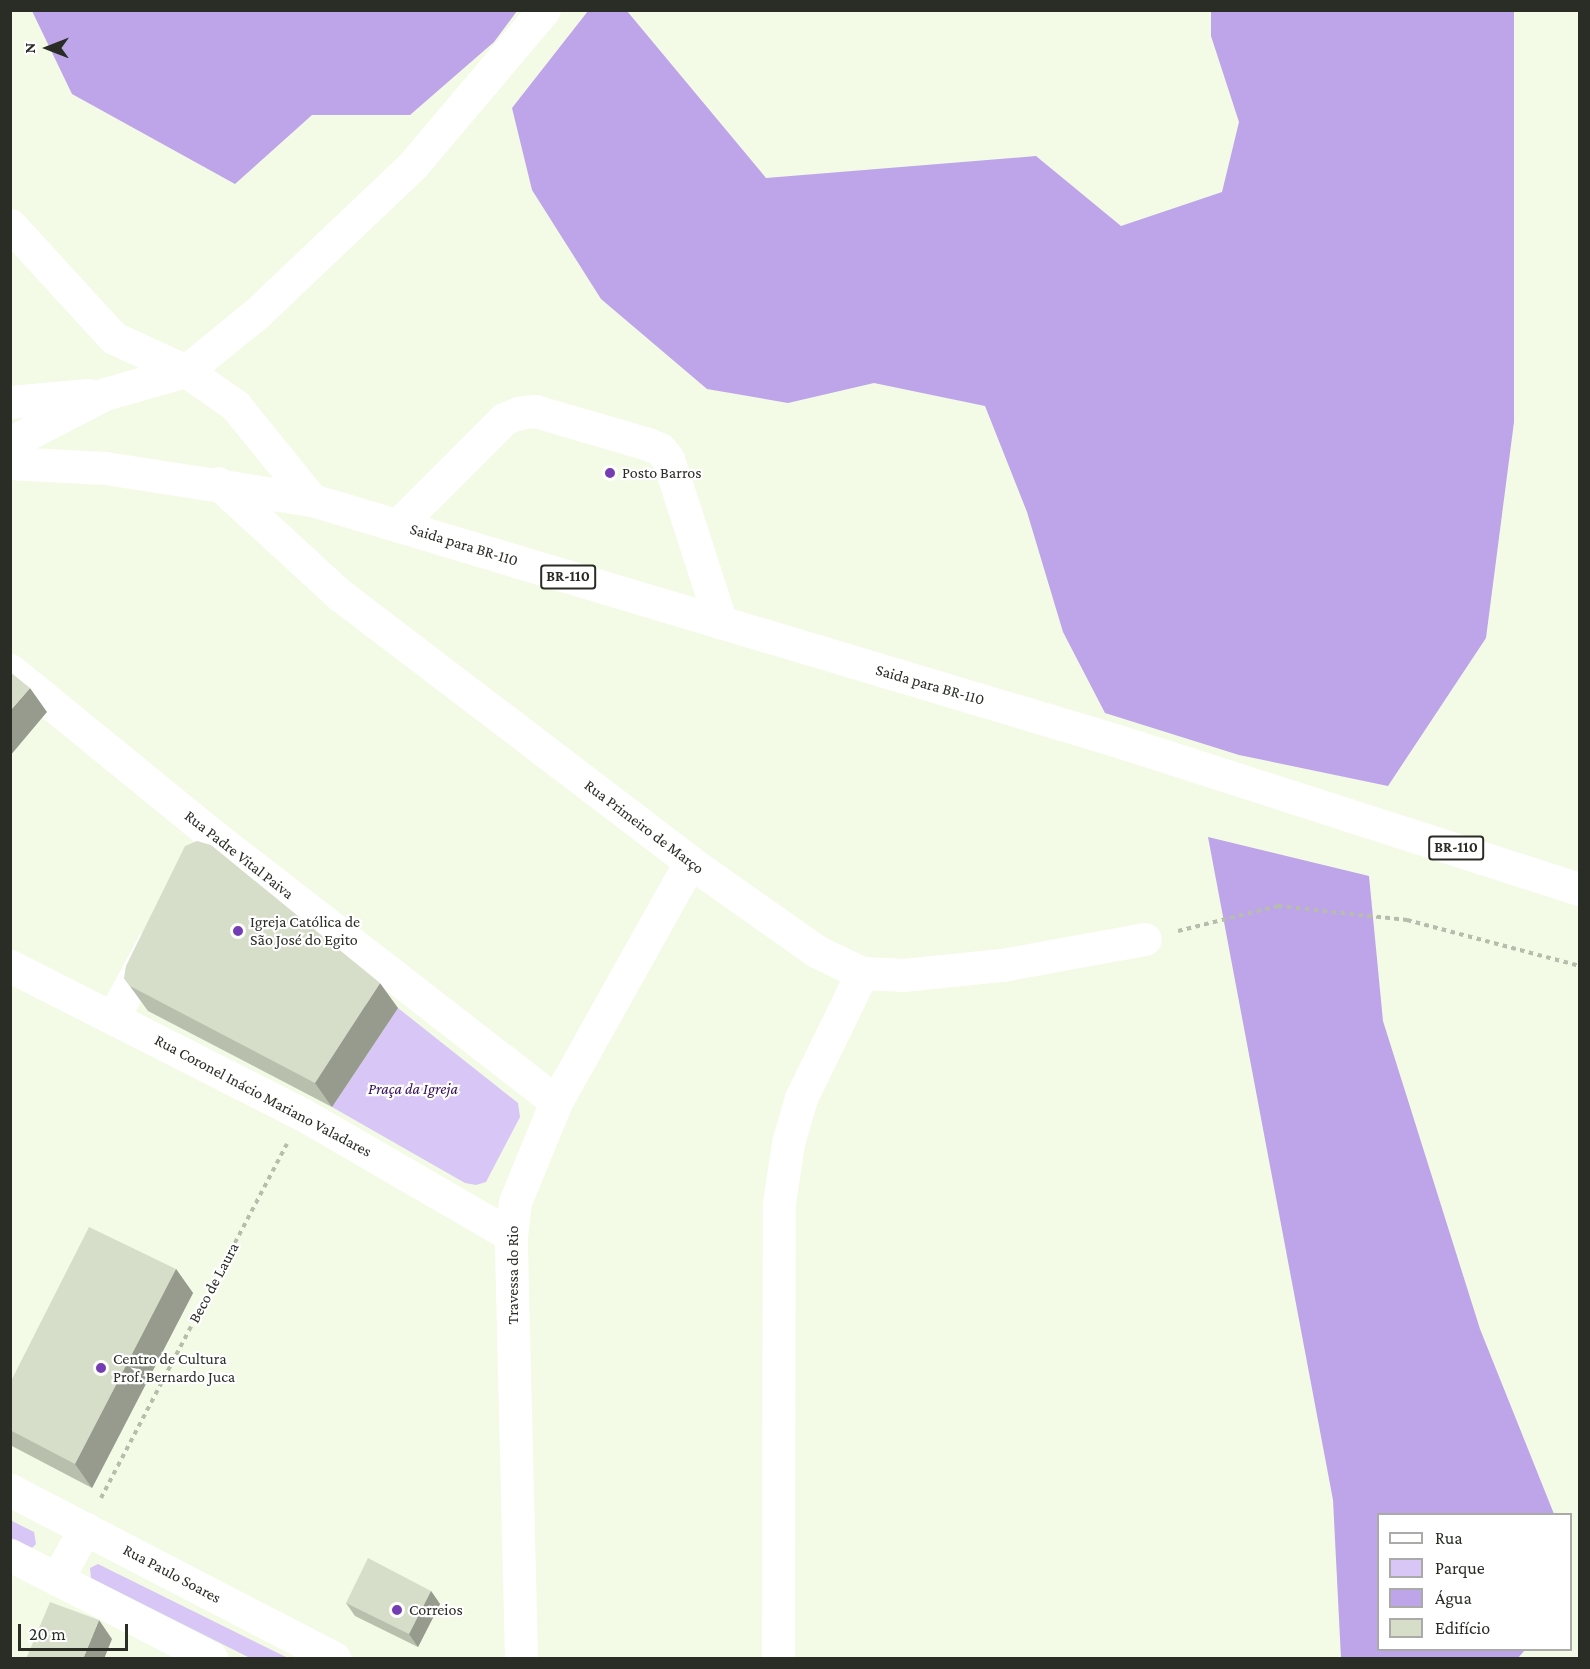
<!DOCTYPE html>
<html>
<head>
<meta charset="utf-8">
<style>
  body { margin:0 }
  #map { position:relative; width:1590px; height:1669px; overflow:hidden; background:#f3fbe6; font-family:"Crimson Pro",serif }
  div>[style] { position:absolute }
  .green>* { inset:0; background:#d8c6f6 }
  .water>* { inset:0; background:#bea4e8 }
  .path>* { height:4px; margin-top:-2px; transform-origin:0; background:repeating-linear-gradient(90deg,#b7bdac 0 4.5px,transparent 0 9px) }
  .minor>* { height:33px; margin:-16.5px; padding:0 16.5px; transform-origin:16.5px; border-radius:16.5px; background:#fff }
  .major>* { height:33px; margin:-16.5px; padding:0 16.5px; transform-origin:16.5px; border-radius:16.5px; background:#fff }
  .wall>* { inset:0; background:#b8bfad }
  .shaded-wall>* { inset:0; background:#969b8d }
  .building>* { inset:0; background:#d6dec9 }
  .dots>* { width:16px; height:16px; translate:-50% -50%; box-sizing:border-box; border:3px solid #fff; border-radius:50% }
  span { translate:-50% -50%; white-space:nowrap; text-align:center; line-height:1.15; -webkit-text-stroke:4.5px #fff; paint-order:stroke }
  .shield-label span { padding:2px 4px; background:#fff; border:2px solid; border-radius:4px; -webkit-text-stroke-width:0 }
  .shield-label { font-size:15px; color:#2a2d25; font-weight:700 }
  .poi-label { font-size:16px; color:#2a2d25 }
  .left { translate:0 -50%; text-align:left }
  .street-label { font-size:16px; color:#2a2d25 }
  .park-label { font-size:16px; color:#370e5d; font-style:italic }
  .frame { position:absolute; inset:0; border:12px solid #2a2d25; pointer-events:none }
  .legend { position:absolute; left:1377px; top:1513px; width:195px; height:138px; box-sizing:border-box; background:#fff; border:2px solid #aaaba8; margin:0; padding:8px 10px; list-style:none; font-size:18px; color:#2a2d25 }
  .legend li { display:flex; align-items:center; gap:12px; height:30px }
  .legend b { width:30px; border:2px solid #aaaba8 }
  .north { position:absolute; left:18px; top:18px; width:60px; height:60px; -webkit-text-stroke:4px #fff; paint-order:stroke; rotate:270deg; font-size:16px; font-weight:700; line-height:24px; text-align:center; color:#2a2d25 }
  .north::after { content:''; display:block; margin:auto; width:21px; height:27px; background:#2a2d25; clip-path:polygon(50% 0,100% 100%,50% 72%,0 100%) }
  .scale { position:absolute; left:18px; top:1624px; width:110px; height:27px; box-sizing:border-box; border:3px solid #2a2d25; border-top:0; padding-left:8px; font-size:18px; line-height:21px; white-space:nowrap; color:#2a2d25; -webkit-text-stroke:4px #fff; paint-order:stroke }
</style>
</head>
<body>
<div id="map">
  <div class="green">
    <i style="clip-path:polygon(398px 1008px,518px 1103px,520px 1117px,486px 1182px,476px 1185px,465px 1183px,332px 1107px)"></i>
    <i style="clip-path:polygon(10px 1520px,34px 1532px,36px 1544px,32px 1548px,11px 1541px)"></i>
    <i style="clip-path:polygon(98px 1564px,288px 1658px,250px 1658px,91px 1578px,90px 1568px)"></i>
  </div>
  <div class="water">
    <i style="clip-path:polygon(32px 11px,517px 11px,494px 42px,410px 115px,312px 115px,235px 184px,72px 94px)"></i>
    <i style="clip-path:polygon(588px 11px,627px 11px,766px 178px,1036px 156px,1121px 226px,1222px 192px,1239px 122px,1211px 36px,1211px 11px,1514px 11px,1514px 422px,1486px 638px,1388px 786px,1239px 755px,1105px 713px,1063px 632px,1027px 512px,985px 406px,874px 383px,788px 403px,707px 389px,601px 299px,532px 190px,512px 108px)"></i>
    <i style="clip-path:polygon(1208px 837px,1369px 876px,1383px 1021px,1480px 1329px,1554px 1514px,1378px 1514px,1378px 1650px,1525px 1650px,1518px 1658px,1341px 1658px,1333px 1500px)"></i>
  </div>
  <div class="path">
    <i style="left:1178px;top:931px;width:103px;rotate:-14deg"></i>
    <i style="left:1278px;top:906px;width:130px;rotate:6.2deg"></i>
    <i style="left:1407px;top:920px;width:179px;rotate:14.9deg"></i>
    <i style="left:101px;top:1498px;width:400px;rotate:-62.3deg"></i>
  </div>
  <div class="minor">
    <i style="left:10px;top:225px;width:154px;rotate:47.4deg"></i>
    <i style="left:114px;top:338px;width:79px;rotate:24.6deg"></i>
    <i style="left:186px;top:371px;width:60px;rotate:34.8deg"></i>
    <i style="left:235px;top:405px;width:122px;rotate:51deg"></i>
    <i style="left:10px;top:402px;width:79px;rotate:-5.1deg"></i>
    <i style="left:10px;top:443px;width:107px;rotate:-27.3deg"></i>
    <i style="left:105px;top:394px;width:84px;rotate:-15.9deg"></i>
    <i style="left:186px;top:371px;width:90px;rotate:-39.2deg"></i>
    <i style="left:256px;top:314px;width:215px;rotate:-43.5deg"></i>
    <i style="left:412px;top:166px;width:204px;rotate:-49.8deg"></i>
    <i style="left:218px;top:483px;width:166px;rotate:42.6deg"></i>
    <i style="left:340px;top:595px;width:440px;rotate:37.3deg"></i>
    <i style="left:690px;top:862px;width:154px;rotate:35.2deg"></i>
    <i style="left:816px;top:951px;width:51px;rotate:25.6deg"></i>
    <i style="left:862px;top:973px;width:41px;rotate:2.8deg"></i>
    <i style="left:903px;top:975px;width:100px;rotate:-5.8deg"></i>
    <i style="left:1002px;top:965px;width:145px;rotate:-10.3deg"></i>
    <i style="left:398px;top:525px;width:150px;rotate:-45deg"></i>
    <i style="left:504px;top:419px;width:15px;rotate:-23deg"></i>
    <i style="left:518px;top:413px;width:17px;rotate:-7deg"></i>
    <i style="left:535px;top:411px;width:118px;rotate:16.3deg"></i>
    <i style="left:648px;top:444px;width:13px;rotate:23deg"></i>
    <i style="left:660px;top:449px;width:13px;rotate:51deg"></i>
    <i style="left:668px;top:459px;width:172px;rotate:72.1deg"></i>
    <i style="left:10px;top:670px;width:259px;rotate:39.2deg"></i>
    <i style="left:211px;top:834px;width:437px;rotate:37.8deg"></i>
    <i style="left:10px;top:966px;width:327px;rotate:26.9deg"></i>
    <i style="left:302px;top:1114px;width:241px;rotate:30.1deg"></i>
    <i style="left:113px;top:1018px;width:83px;rotate:-61.9deg"></i>
    <i style="left:10px;top:1490px;width:365px;rotate:27.4deg"></i>
    <i style="left:10px;top:1555px;width:226px;rotate:27.1deg"></i>
    <i style="left:57px;top:1579px;width:58px;rotate:-61.2deg"></i>
    <i style="left:521px;top:1658px;width:423px;rotate:-91.4deg"></i>
    <i style="left:511px;top:1235px;width:33px;rotate:-83deg"></i>
    <i style="left:515px;top:1202px;width:108px;rotate:-67.7deg"></i>
    <i style="left:556px;top:1102px;width:275px;rotate:-60.8deg"></i>
    <i style="left:778px;top:1658px;width:455px;rotate:-89.9deg"></i>
    <i style="left:779px;top:1203px;width:61px;rotate:-81.5deg"></i>
    <i style="left:788px;top:1143px;width:47px;rotate:-73.9deg"></i>
    <i style="left:801px;top:1098px;width:139px;rotate:-64deg"></i>
  </div>
  <div class="major">
    <i style="left:10px;top:463px;width:95px;rotate:3deg"></i>
    <i style="left:105px;top:468px;width:209px;rotate:8.8deg"></i>
    <i style="left:312px;top:500px;width:838px;rotate:16.64deg"></i>
    <i style="left:1115px;top:740px;width:488px;rotate:17.8deg"></i>
  </div>
  <div class="wall">
    <i style="clip-path:polygon(124px 978px,398px 1008px,332px 1107px,148px 1011px)"></i>
    <i style="clip-path:polygon(176px 1269px,193px 1293px,92px 1488px,10px 1445px,10px 1383px)"></i>
    <i style="clip-path:polygon(431px 1591px,440px 1604px,418px 1647px,355px 1616px,346px 1603px)"></i>
  </div>
  <div class="shaded-wall">
    <i style="clip-path:polygon(30px 688px,47px 712px,10px 756px,10px 711px)"></i>
    <i style="clip-path:polygon(380px 983px,398px 1008px,332px 1107px,315px 1083px)"></i>
    <i style="clip-path:polygon(176px 1269px,193px 1293px,92px 1488px,75px 1464px)"></i>
    <i style="clip-path:polygon(431px 1591px,440px 1604px,418px 1647px,409px 1634px)"></i>
    <i style="clip-path:polygon(99px 1620px,112px 1639px,104px 1659px,83px 1659px)"></i>
  </div>
  <div class="building">
    <i style="clip-path:polygon(10px 672px,30px 688px,10px 711px)"></i>
    <i style="clip-path:polygon(197px 841px,211px 845px,380px 983px,315px 1083px,130px 986px,124px 978px,126px 966px,185px 846px)"></i>
    <i style="clip-path:polygon(89px 1227px,176px 1269px,75px 1464px,10px 1430px,10px 1383px)"></i>
    <i style="clip-path:polygon(368px 1558px,431px 1591px,409px 1634px,346px 1603px)"></i>
    <i style="clip-path:polygon(50px 1602px,99px 1620px,83px 1659px,26px 1659px)"></i>
  </div>
  <div class="dots">
    <i style="left:610px;top:473px;background:#753db3"></i>
    <i style="left:238px;top:931px;background:#753db3"></i>
    <i style="left:101px;top:1368px;background:#753db3"></i>
    <i style="left:397px;top:1610px;background:#753db3"></i>
  </div>
  <div class="shield-label">
    <span style="left:568px;top:577px">BR-110</span>
    <span style="left:1456px;top:848px">BR-110</span>
  </div>
  <div class="poi-label">
    <span class="left" style="left:622px;top:473px">Posto Barros</span>
    <span class="left" style="left:250px;top:931px">Igreja Católica de<br>São José do Egito</span>
    <span class="left" style="left:113px;top:1368px">Centro de Cultura<br>Prof. Bernardo Juca</span>
    <span class="left" style="left:409px;top:1610px">Correios</span>
  </div>
  <div class="street-label">
    <span style="left:464px;top:545px;rotate:17deg">Saida para BR-110</span>
    <span style="left:930px;top:685px;rotate:16deg">Saida para BR-110</span>
    <span style="left:644px;top:827px;rotate:37deg">Rua Primeiro de Março</span>
    <span style="left:239px;top:855px;rotate:38deg">Rua Padre Vital Paiva</span>
    <span style="left:263px;top:1096px;rotate:28deg">Rua Coronel Inácio Mariano Valadares</span>
    <span style="left:513px;top:1275px;rotate:-90deg">Travessa do Rio</span>
    <span style="left:214px;top:1283px;rotate:-62deg">Beco de Laura</span>
    <span style="left:172px;top:1574px;rotate:28deg">Rua Paulo Soares</span>
  </div>
  <div class="park-label">
    <span style="left:413px;top:1089px">Praça da Igreja</span>
  </div>
  <div class="frame"></div>
  <ul class="legend">
  <li><b style="height:8px;background:#fff"></b>Rua</li>
  <li><b style="height:16px;background:#d8c6f6"></b>Parque</li>
  <li><b style="height:16px;background:#bea4e8"></b>Água</li>
  <li><b style="height:16px;background:#d6dec9"></b>Edifício</li>
  </ul>
  <div class="north">N</div>
  <div class="scale">20 m</div>
</div>
</body>
</html>
